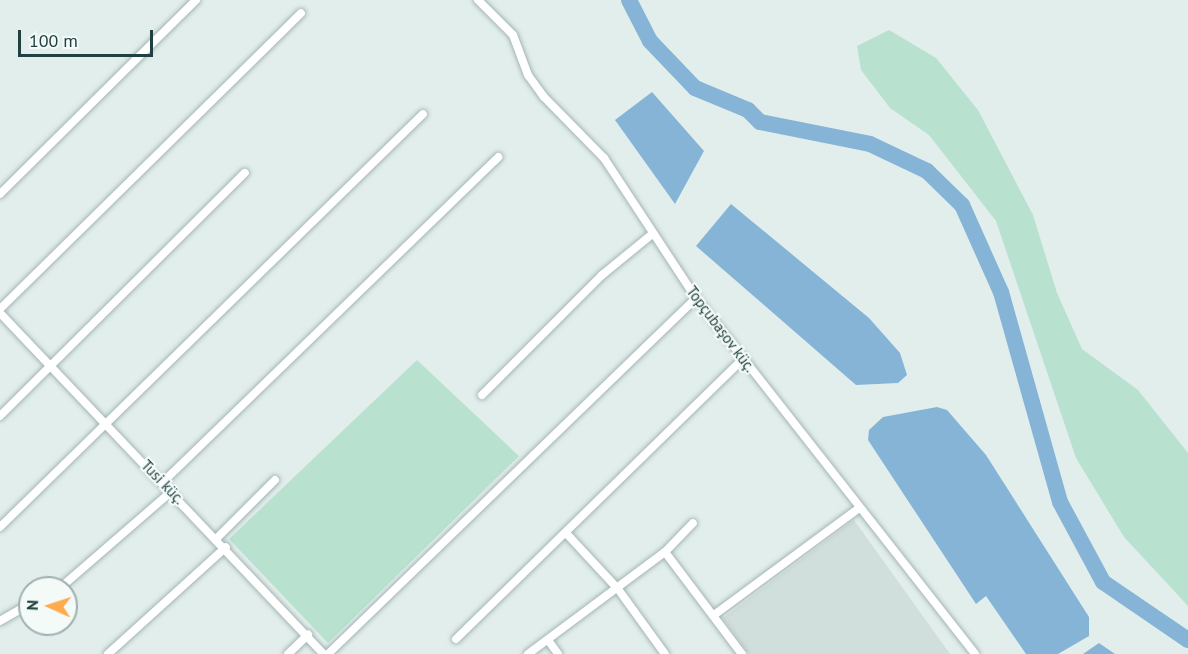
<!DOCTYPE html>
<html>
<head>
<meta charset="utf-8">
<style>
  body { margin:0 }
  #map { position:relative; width:1188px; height:654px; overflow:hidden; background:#e2eeec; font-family:"PT Sans",sans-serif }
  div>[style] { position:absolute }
  .built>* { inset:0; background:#d0dedc }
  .green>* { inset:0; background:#b9e1cf }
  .water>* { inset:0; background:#85b4d7 }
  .river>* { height:16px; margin:-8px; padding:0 8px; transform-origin:8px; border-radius:8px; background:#85b4d7 }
  .roads { filter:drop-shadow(0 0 2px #a4b6b5) drop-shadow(0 0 2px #a4b6b5) }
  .minor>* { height:8px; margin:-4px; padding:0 4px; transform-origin:4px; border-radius:4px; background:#fff }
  span { translate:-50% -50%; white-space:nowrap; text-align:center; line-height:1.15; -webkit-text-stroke:4.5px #f3faf8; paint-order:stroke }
  .street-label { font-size:15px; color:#204041 }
  .north { position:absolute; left:18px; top:576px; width:60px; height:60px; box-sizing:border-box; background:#f3faf8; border:2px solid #9fb0af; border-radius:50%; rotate:273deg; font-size:16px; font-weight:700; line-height:24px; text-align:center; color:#204041 }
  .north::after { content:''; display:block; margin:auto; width:21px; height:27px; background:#feab50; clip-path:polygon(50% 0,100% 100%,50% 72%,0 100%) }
  .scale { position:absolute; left:18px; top:30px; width:135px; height:27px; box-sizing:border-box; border:3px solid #204041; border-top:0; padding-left:8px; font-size:18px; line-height:21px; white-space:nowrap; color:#204041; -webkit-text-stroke:4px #f3faf8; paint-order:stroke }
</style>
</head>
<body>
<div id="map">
  <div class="built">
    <i style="clip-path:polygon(854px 520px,950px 654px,749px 654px,723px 618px)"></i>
  </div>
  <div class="green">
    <i style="clip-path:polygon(889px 30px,936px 58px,978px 110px,1033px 215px,1057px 293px,1082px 349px,1138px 390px,1188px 453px,1188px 606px,1124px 537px,1076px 458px,996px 221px,929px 135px,890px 108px,861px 70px,857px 46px)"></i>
    <i style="clip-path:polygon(417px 360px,519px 456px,328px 643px,229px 539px)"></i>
  </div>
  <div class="water">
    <i style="clip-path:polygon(652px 92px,704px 151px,675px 204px,615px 120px)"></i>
    <i style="clip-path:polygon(731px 204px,869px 318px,900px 353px,907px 375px,898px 383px,856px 385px,696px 246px)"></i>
    <i style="clip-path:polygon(937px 407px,947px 410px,986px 455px,1089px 617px,1089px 636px,1058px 654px,1026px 654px,986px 596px,976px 604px,868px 440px,869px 430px,883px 417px)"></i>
    <i style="clip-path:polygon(1099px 643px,1115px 654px,1083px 654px)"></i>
  </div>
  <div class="river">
    <i style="left:629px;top:0;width:46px;rotate:62.9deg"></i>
    <i style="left:650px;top:41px;width:65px;rotate:46.2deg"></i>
    <i style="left:695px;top:88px;width:57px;rotate:22.5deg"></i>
    <i style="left:748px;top:110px;width:17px;rotate:45deg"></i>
    <i style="left:760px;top:122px;width:112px;rotate:11.3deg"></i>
    <i style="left:870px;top:144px;width:63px;rotate:25.3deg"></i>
    <i style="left:927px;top:171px;width:49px;rotate:44.2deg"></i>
    <i style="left:962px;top:205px;width:95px;rotate:65.9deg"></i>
    <i style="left:1001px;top:292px;width:218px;rotate:74.3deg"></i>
    <i style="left:1060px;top:502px;width:91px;rotate:61.7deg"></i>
    <i style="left:1103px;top:582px;width:103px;rotate:34.3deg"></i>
  </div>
  <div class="roads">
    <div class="minor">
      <i style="left:478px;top:0;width:49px;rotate:45deg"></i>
      <i style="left:513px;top:35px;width:43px;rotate:69.4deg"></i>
      <i style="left:528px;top:75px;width:27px;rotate:54deg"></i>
      <i style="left:544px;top:97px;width:86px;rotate:45.5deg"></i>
      <i style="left:604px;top:158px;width:168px;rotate:56.7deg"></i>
      <i style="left:696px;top:298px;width:452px;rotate:51.9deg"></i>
      <i style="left:0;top:194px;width:276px;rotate:-44.7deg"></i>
      <i style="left:0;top:309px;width:422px;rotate:-44.5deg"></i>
      <i style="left:0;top:313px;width:470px;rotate:46.5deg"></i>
      <i style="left:482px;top:395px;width:170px;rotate:-45deg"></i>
      <i style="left:602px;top:275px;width:63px;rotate:-39.2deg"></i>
      <i style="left:0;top:416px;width:345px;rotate:-44.8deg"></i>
      <i style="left:163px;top:482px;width:467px;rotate:-44.1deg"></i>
      <i style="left:0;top:527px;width:591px;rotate:-44.31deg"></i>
      <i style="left:566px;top:533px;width:76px;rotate:47.1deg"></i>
      <i style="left:618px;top:589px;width:80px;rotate:54.1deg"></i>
      <i style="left:217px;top:538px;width:82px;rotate:-45deg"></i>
      <i style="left:665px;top:552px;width:128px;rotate:53deg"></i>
      <i style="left:60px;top:588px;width:148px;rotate:-40.9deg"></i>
      <i style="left:714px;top:615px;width:180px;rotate:-36.4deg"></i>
      <i style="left:0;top:621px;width:34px;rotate:-30deg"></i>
      <i style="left:456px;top:639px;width:401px;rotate:-44.3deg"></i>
      <i style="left:548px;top:640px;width:17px;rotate:54deg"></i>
      <i style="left:108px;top:654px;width:159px;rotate:-42.2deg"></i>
      <i style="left:288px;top:654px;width:28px;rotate:-44deg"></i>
      <i style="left:328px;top:654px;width:512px;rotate:-44.05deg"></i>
      <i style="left:528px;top:654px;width:171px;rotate:-36.7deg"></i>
      <i style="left:665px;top:552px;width:40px;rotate:-46deg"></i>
    </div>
  </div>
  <div class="street-label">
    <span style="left:721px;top:329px;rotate:53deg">Topçubaşov küç.</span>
    <span style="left:163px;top:482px;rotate:46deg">Tusi küç.</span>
  </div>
  <div class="north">N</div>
  <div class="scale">100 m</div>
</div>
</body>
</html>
